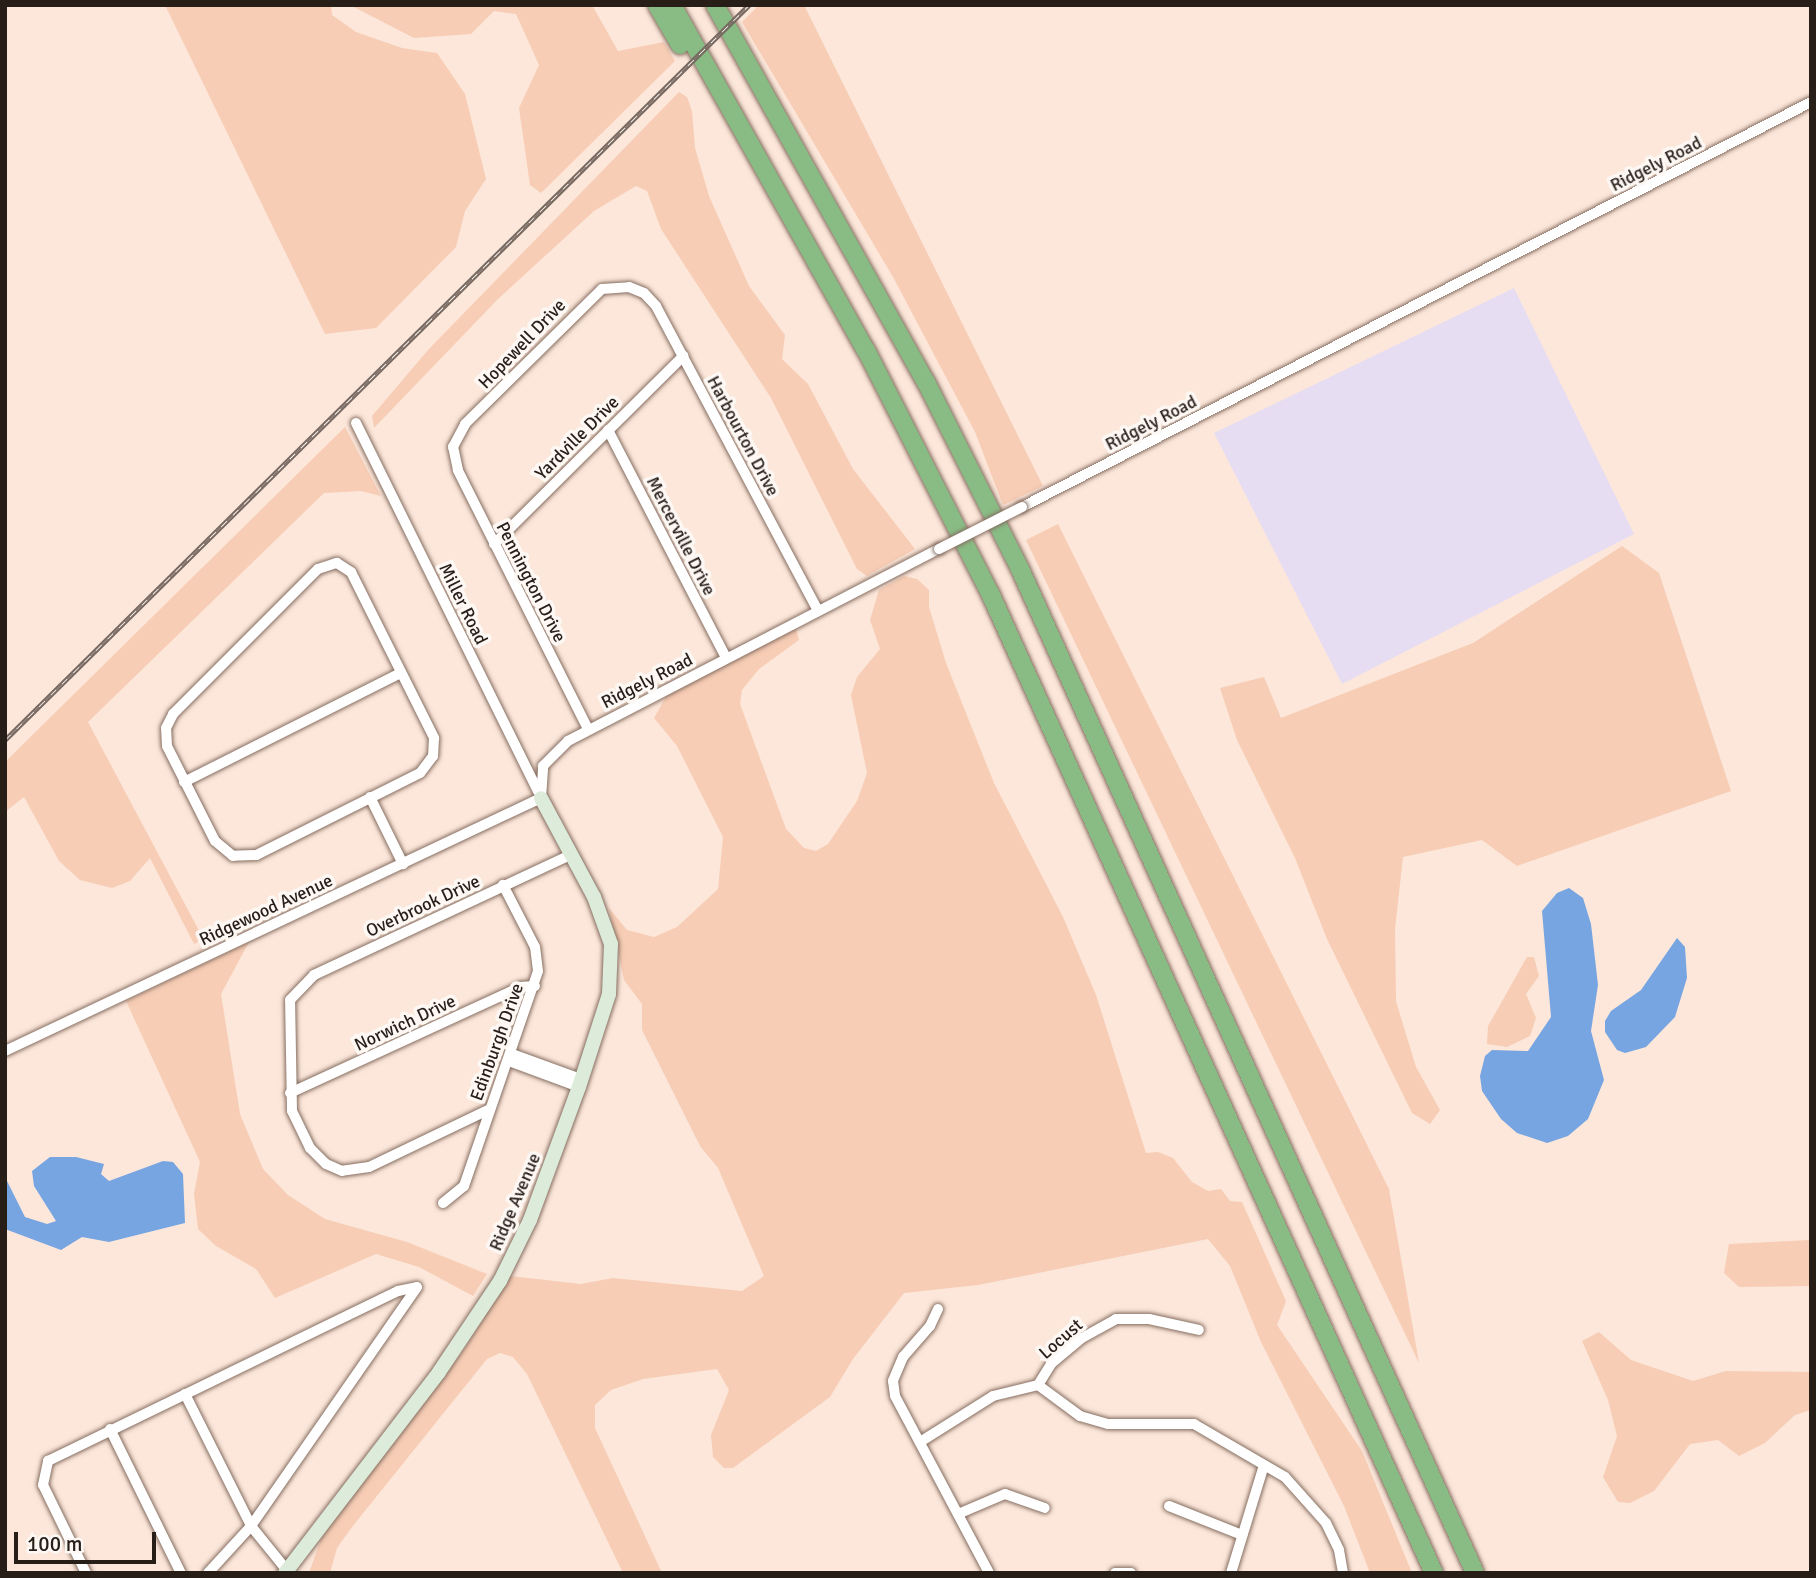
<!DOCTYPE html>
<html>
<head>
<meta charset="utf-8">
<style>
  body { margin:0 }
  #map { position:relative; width:1816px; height:1578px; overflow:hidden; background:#fce7da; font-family:Signika,sans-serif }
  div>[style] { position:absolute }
  .industrial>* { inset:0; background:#e7ddf2 }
  .green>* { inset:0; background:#f7cdb5 }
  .water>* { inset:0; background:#77a5e1 }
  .roads { filter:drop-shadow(0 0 2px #866e61) drop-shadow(0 0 2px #866e61) }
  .street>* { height:10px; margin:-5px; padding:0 5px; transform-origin:5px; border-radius:5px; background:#fff }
  .secondary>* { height:14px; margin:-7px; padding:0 7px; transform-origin:7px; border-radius:7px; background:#dcebda }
  .highway>* { height:18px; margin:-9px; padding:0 9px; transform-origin:9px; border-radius:9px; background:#89bc85 }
  .rail>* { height:5px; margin-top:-2.5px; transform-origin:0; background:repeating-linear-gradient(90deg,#fdf8f4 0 8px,#776961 0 16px); box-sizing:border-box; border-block:2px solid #776961 }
  .bridges { filter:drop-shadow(0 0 2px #866e61) drop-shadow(0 0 2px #866e61) }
  .street-bridge>* { height:10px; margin:-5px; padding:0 5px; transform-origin:5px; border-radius:5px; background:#fff }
  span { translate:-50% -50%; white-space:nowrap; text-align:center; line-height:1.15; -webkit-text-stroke:7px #fdf8f4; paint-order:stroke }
  .street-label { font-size:18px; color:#271e18 }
  .frame { position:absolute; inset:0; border:7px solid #271e18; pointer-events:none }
  .scale { position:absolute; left:14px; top:1532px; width:142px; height:32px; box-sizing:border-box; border:4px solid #271e18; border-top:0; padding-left:9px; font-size:21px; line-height:24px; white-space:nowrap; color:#271e18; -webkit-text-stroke:5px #fdf8f4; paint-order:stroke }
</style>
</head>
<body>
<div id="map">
  <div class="industrial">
    <i style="clip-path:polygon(1514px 288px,1634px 534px,1342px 684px,1214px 433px)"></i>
  </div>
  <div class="green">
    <i style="clip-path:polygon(165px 5px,331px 5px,332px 15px,356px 32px,402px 48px,437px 53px,465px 94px,486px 179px,465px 211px,456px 247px,376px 328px,325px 334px)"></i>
    <i style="clip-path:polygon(350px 5px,592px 5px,618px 51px,664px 42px,675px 61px,541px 193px,530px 185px,519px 108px,539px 65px,516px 14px,494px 11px,471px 34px,414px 38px)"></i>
    <i style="clip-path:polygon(759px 5px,804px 5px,1043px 486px,1003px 505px,975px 432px,893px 277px,742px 22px)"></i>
    <i style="clip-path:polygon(679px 92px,687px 97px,692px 111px,695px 148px,709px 196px,749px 286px,785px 335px,782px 359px,808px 384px,853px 469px,915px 549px,867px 576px,857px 569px,771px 398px,661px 229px,647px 191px,636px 186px,594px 211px,498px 299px,374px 428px,372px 416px,428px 350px)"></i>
    <i style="clip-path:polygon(345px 427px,381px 496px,361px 491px,324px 493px,88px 722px,204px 940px,194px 944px,150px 858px,130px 881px,112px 888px,80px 880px,59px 861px,24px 797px,5px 812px,5px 762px)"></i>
    <i style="clip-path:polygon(1058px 524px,1389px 1189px,1419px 1363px,1026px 540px)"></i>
    <i style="clip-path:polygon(1622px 546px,1659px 573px,1731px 791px,1517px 866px,1482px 840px,1403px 857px,1395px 929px,1396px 1001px,1416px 1067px,1440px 1110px,1430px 1124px,1412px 1113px,1327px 939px,1295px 858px,1237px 740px,1220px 688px,1264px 677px,1281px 718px,1473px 643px)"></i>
    <i style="clip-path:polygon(904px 576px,917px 579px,929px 590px,929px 607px,946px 663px,994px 783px,1063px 917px,1096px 995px,1146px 1153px,1158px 1152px,1173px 1158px,1192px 1182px,1208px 1191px,1221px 1189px,1230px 1201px,1242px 1202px,1286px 1301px,1277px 1325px,1362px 1451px,1412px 1573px,1370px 1573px,1344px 1506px,1261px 1342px,1230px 1266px,1208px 1239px,978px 1285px,904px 1293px,853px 1359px,830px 1397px,733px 1468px,724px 1468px,713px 1457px,711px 1435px,729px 1390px,717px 1369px,643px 1379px,611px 1390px,595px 1405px,595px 1428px,662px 1573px,623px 1573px,527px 1374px,513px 1357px,500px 1353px,487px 1359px,352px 1527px,337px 1548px,330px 1573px,309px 1573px,322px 1536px,463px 1351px,510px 1276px,581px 1284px,613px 1278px,742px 1291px,764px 1276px,718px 1168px,700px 1146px,642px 1030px,642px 1004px,624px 980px,609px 908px,627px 930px,654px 937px,677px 927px,718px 889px,723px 837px,677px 746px,654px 718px,667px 695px,790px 629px,796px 629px,799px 640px,759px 669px,742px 690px,740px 704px,786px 829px,804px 848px,816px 851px,828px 844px,857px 801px,867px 773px,851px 695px,857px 677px,880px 649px,870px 620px,879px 590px)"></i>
    <i style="clip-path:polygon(249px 942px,221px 994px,240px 1114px,263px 1169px,288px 1195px,325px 1219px,407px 1242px,487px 1274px,473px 1296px,419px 1267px,376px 1254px,275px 1298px,256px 1269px,216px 1246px,198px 1229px,194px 1194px,200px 1162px,126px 1001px)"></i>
    <i style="clip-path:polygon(1527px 957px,1534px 957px,1539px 976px,1526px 994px,1536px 1018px,1530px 1036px,1507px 1047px,1487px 1044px,1488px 1026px)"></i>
    <i style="clip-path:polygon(1811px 1240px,1811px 1286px,1739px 1287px,1724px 1273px,1729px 1244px)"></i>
    <i style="clip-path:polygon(1599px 1332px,1631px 1360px,1693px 1381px,1726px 1371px,1811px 1372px,1811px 1410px,1795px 1415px,1765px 1443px,1739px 1456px,1718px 1440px,1690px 1444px,1654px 1491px,1630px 1503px,1618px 1502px,1603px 1477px,1617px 1436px,1608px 1400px,1582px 1341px)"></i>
  </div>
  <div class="water">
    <i style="clip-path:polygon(1569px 888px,1583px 898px,1591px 924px,1598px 985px,1591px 1031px,1604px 1080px,1588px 1119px,1568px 1136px,1547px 1143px,1517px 1133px,1501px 1119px,1482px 1091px,1480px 1076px,1485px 1056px,1492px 1050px,1528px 1051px,1551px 1017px,1542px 911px,1557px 893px)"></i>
    <i style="clip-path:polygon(1677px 938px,1685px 947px,1687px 978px,1675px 1017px,1646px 1047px,1625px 1053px,1617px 1050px,1605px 1032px,1605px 1021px,1611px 1011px,1641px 990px)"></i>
    <i style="clip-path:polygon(50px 1157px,76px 1157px,104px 1164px,101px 1174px,109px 1181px,163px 1161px,173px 1162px,183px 1174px,185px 1223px,109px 1242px,82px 1237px,61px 1250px,5px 1229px,5px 1177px,25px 1217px,47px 1224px,56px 1221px,34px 1186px,32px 1171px)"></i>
  </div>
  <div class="roads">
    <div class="street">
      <i style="left:356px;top:423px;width:411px;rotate:63.7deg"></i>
      <i style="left:608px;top:430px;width:257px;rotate:62.6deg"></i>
      <i style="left:1022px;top:507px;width:887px;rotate:-27.17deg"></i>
      <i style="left:494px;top:544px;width:267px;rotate:-44.8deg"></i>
      <i style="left:337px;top:563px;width:17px;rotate:33deg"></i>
      <i style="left:351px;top:572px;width:186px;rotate:63.4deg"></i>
      <i style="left:434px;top:738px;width:18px;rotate:93deg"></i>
      <i style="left:433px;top:756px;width:21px;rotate:127deg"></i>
      <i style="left:420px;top:773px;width:183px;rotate:153.4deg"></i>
      <i style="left:256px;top:855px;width:23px;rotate:178deg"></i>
      <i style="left:233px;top:856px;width:23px;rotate:-140deg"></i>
      <i style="left:215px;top:841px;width:106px;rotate:-116.8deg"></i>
      <i style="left:167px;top:746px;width:18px;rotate:-93deg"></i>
      <i style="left:166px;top:728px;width:16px;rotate:-63deg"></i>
      <i style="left:173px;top:714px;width:205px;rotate:-45deg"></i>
      <i style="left:318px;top:569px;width:20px;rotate:-18deg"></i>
      <i style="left:588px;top:729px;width:290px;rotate:-116.7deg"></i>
      <i style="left:458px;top:470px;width:24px;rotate:-102deg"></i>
      <i style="left:453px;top:447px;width:26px;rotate:-62deg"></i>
      <i style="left:465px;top:424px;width:192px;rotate:-44.6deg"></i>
      <i style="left:602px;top:289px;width:27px;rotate:-4deg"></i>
      <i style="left:629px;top:287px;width:16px;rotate:22deg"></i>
      <i style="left:644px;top:293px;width:18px;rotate:47deg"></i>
      <i style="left:656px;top:306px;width:345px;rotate:62deg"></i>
      <i style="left:184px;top:782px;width:243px;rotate:-26.7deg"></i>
      <i style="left:370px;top:797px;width:75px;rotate:63.8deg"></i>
      <i style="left:541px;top:798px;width:32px;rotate:-86deg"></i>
      <i style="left:543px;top:766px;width:35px;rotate:-45deg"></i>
      <i style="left:568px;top:741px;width:418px;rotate:-27.4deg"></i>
      <i style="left:5px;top:1051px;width:593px;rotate:-25.27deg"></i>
      <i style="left:512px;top:1054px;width:73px;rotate:19.9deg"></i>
      <i style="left:509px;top:1061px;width:75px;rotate:20.4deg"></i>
      <i style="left:290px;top:1093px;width:253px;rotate:-24.7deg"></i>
      <i style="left:520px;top:987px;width:15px;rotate:-4deg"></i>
      <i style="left:490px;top:1109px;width:134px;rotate:154.4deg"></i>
      <i style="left:369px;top:1167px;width:27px;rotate:172deg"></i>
      <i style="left:342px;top:1171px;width:17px;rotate:-156deg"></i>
      <i style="left:326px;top:1164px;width:23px;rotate:-135deg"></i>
      <i style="left:310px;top:1148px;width:41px;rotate:-115.9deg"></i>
      <i style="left:292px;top:1111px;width:111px;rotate:-91deg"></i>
      <i style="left:290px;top:1000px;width:35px;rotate:-46deg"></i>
      <i style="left:314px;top:975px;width:285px;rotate:-25.1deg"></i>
      <i style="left:443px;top:1203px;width:27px;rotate:-39deg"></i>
      <i style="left:464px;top:1186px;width:227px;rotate:-71deg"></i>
      <i style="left:538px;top:971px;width:24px;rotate:-97deg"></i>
      <i style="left:535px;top:947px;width:70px;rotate:-117.3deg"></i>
      <i style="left:938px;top:1309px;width:19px;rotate:115deg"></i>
      <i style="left:930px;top:1326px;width:41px;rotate:131.1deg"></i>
      <i style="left:903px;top:1357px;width:26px;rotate:113deg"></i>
      <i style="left:893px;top:1381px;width:15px;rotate:82deg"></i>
      <i style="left:895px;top:1396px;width:200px;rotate:62deg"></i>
      <i style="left:1038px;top:1385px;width:52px;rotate:36.4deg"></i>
      <i style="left:1080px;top:1416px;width:29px;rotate:16deg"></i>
      <i style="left:1108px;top:1424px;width:86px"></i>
      <i style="left:1194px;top:1424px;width:105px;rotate:30.2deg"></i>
      <i style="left:1285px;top:1477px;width:62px;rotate:48.3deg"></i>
      <i style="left:1326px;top:1523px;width:30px;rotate:64deg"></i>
      <i style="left:1339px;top:1550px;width:23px;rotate:80deg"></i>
      <i style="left:185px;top:1394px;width:148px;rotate:63.4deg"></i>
      <i style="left:251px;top:1526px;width:60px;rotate:51deg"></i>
      <i style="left:110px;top:1429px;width:161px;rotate:63.8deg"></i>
      <i style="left:920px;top:1442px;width:86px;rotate:-32.2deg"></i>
      <i style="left:993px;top:1396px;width:46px;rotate:-13.7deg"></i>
      <i style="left:1038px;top:1385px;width:26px;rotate:-58deg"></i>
      <i style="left:1052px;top:1363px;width:39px;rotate:-40deg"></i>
      <i style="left:1082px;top:1338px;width:39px;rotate:-29deg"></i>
      <i style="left:1116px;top:1319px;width:33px"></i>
      <i style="left:1149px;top:1319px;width:51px;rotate:12.4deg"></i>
      <i style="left:1169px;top:1506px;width:79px;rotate:21.7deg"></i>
      <i style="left:958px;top:1514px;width:51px;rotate:-23.1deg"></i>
      <i style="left:1005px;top:1494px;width:42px;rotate:19.3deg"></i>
      <i style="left:86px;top:1573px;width:98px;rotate:-116deg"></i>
      <i style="left:43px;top:1485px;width:25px;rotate:-78deg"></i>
      <i style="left:48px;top:1461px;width:389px;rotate:-25.9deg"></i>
      <i style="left:398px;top:1291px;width:19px;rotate:-12deg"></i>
      <i style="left:208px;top:1573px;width:64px;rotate:-47.5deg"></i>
      <i style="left:251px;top:1526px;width:291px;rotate:-55.2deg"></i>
      <i style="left:1115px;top:1573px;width:16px"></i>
      <i style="left:1231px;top:1573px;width:113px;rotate:-73deg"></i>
    </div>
    <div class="secondary">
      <i style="left:285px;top:1573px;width:253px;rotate:-52.5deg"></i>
      <i style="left:439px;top:1372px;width:110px;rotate:-56.2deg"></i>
      <i style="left:500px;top:1281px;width:68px;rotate:-63.8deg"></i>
      <i style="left:530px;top:1220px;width:142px;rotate:-69.8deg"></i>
      <i style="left:579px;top:1087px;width:98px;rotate:-72.1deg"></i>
      <i style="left:609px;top:994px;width:50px;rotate:-87.7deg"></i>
      <i style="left:611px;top:944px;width:50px;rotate:-109.9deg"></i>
      <i style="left:594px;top:897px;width:112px;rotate:-118.2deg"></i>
    </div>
    <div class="highway">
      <i style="left:657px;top:5px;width:46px;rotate:60.1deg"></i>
      <i style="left:672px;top:5px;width:396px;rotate:60.7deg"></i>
      <i style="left:866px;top:350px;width:273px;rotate:63deg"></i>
      <i style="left:990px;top:593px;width:1076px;rotate:65.63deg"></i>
      <i style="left:715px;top:5px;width:432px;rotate:60.8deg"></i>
      <i style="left:926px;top:382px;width:209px;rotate:63.3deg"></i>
      <i style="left:1020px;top:569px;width:1102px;rotate:65.62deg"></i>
    </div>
  </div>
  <div class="rail">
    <i style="left:5px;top:740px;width:1046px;rotate:-44.65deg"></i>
  </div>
  <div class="bridges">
    <div class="street-bridge">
      <i style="left:939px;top:549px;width:93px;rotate:-26.8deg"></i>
    </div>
  </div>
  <div class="street-label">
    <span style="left:1656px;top:164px;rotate:-27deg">Ridgely Road</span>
    <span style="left:522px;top:344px;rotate:-46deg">Hopewell Drive</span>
    <span style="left:1151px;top:423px;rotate:-27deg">Ridgely Road</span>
    <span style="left:743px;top:436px;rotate:62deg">Harbourton Drive</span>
    <span style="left:577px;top:438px;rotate:-45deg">Yardville Drive</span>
    <span style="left:681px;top:536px;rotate:63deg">Mercerville Drive</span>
    <span style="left:531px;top:582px;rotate:63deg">Pennington Drive</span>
    <span style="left:463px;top:604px;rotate:64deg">Miller Road</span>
    <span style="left:647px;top:681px;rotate:-27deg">Ridgely Road</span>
    <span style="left:423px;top:906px;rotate:-25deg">Overbrook Drive</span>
    <span style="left:266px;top:910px;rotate:-25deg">Ridgewood Avenue</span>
    <span style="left:405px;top:1023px;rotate:-25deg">Norwich Drive</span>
    <span style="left:497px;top:1042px;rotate:-70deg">Edinburgh Drive</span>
    <span style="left:515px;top:1202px;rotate:-67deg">Ridge Avenue</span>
    <span style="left:1061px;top:1339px;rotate:-41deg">Locust</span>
  </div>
  <div class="frame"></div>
  <div class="scale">100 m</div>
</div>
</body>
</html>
